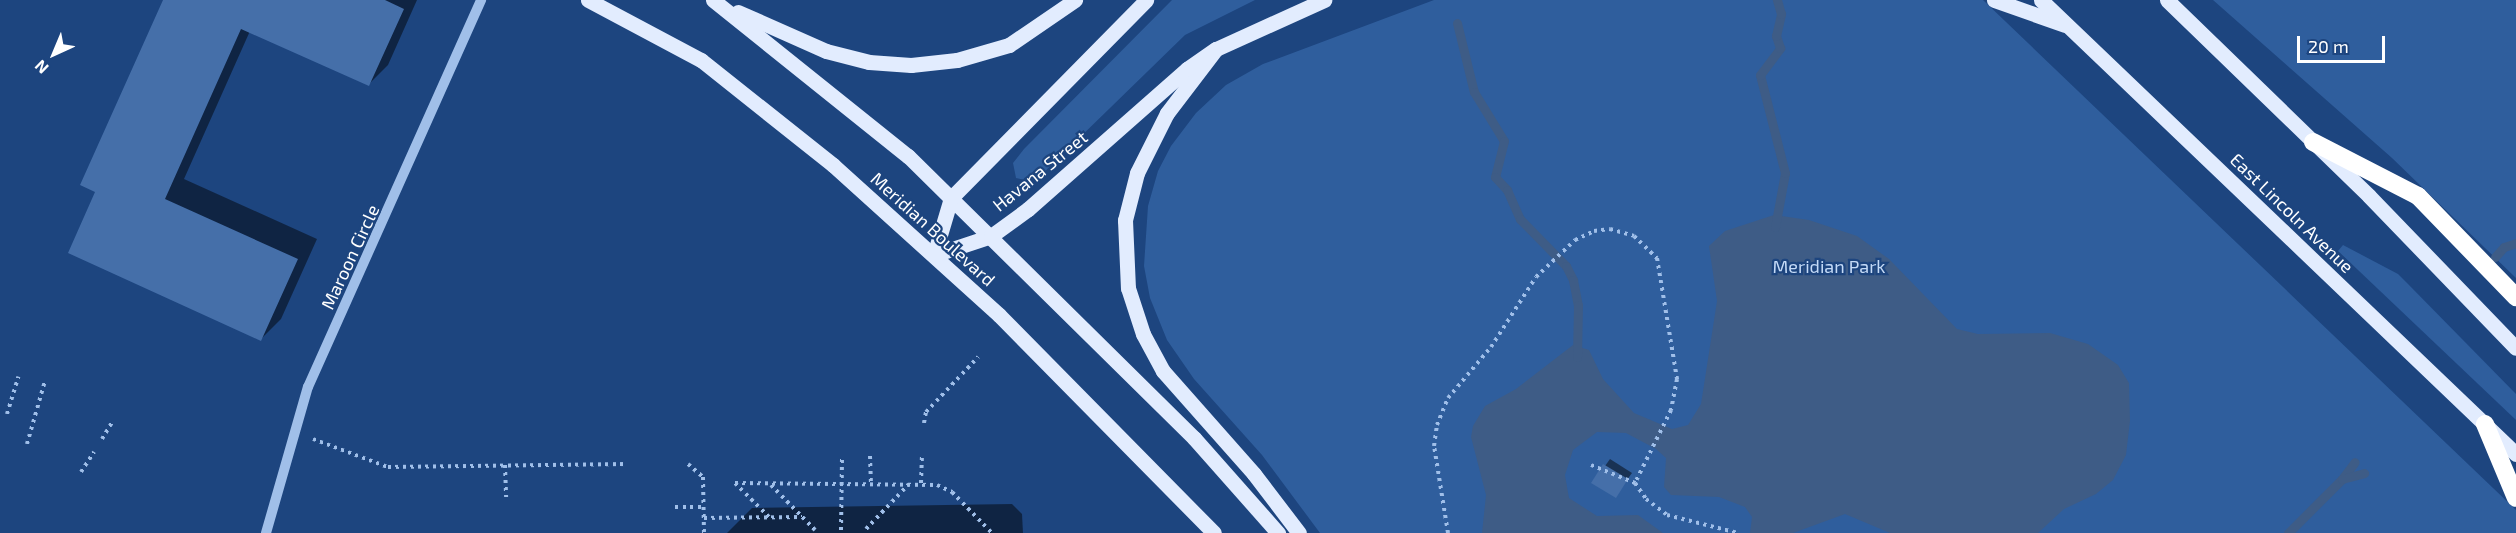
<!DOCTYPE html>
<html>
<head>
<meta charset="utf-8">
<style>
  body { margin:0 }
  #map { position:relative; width:2516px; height:533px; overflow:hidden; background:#1d457f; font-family:"Exo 2",sans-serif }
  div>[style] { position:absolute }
  .green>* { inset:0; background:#2f5e9d }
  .water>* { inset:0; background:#3e5c86 }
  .shadow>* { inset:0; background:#0007 }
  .stream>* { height:9px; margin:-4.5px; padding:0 4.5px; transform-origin:4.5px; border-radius:4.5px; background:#3e5c86 }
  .building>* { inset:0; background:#456fa9 }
  .path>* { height:4px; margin-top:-2px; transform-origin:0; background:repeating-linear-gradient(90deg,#a0bfe9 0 3px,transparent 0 7.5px) }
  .minor>* { height:10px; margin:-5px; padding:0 5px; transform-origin:5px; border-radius:5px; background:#a0bfe9 }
  .major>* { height:15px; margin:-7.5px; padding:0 7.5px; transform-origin:7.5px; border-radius:7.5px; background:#e2ecfe }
  .highway>* { height:18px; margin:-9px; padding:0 9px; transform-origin:9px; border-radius:9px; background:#fff }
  span { translate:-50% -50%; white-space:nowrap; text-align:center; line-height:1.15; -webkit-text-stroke:4.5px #1d457f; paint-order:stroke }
  .street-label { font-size:18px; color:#fff }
  .park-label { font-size:18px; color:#c4daf7 }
  .north { position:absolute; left:24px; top:24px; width:60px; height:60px; -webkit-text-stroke:4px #1d457f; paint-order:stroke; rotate:224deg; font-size:16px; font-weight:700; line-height:24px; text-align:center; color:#fff }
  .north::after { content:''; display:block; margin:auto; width:21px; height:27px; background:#fff; clip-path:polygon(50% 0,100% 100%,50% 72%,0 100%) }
  .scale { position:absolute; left:2297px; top:36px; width:88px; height:27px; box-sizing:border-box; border:3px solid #fff; border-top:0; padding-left:8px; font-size:18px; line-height:21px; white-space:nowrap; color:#fff; -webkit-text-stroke:4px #1d457f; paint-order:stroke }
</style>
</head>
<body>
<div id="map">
  <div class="green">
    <i style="clip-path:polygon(1172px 0,1255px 0,1185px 35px,1034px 182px,1016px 178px,1013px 163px,1024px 149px)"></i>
    <i style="clip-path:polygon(1434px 0,1983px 0,2516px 510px,2516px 533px,1320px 533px,1262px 455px,1194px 379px,1167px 340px,1150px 298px,1144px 266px,1148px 206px,1158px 171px,1171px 146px,1196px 113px,1226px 85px,1263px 64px)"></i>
    <i style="clip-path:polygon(2213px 0,2516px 0,2516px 278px,2392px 158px)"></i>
    <i style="clip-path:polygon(2343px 245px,2398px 274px,2408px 284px,2516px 394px,2516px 420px,2338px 251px)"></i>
  </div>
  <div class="water">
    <i style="clip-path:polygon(1774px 215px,1809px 220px,1857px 236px,1889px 259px,1957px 329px,1978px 334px,2050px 333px,2088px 344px,2118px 365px,2129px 383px,2130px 421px,2126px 455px,2113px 480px,2096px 494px,2064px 509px,2038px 533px,1890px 533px,1845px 514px,1793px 533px,1750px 533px,1752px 517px,1745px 507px,1719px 497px,1671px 495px,1664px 487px,1666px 458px,1656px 449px,1626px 433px,1597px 432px,1573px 450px,1565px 475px,1569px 498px,1597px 516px,1638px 515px,1663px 533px,1482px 533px,1486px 495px,1471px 437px,1473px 426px,1485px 406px,1516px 389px,1573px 345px,1589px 350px,1603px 379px,1634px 413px,1672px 429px,1688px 425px,1701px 404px,1717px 301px,1709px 246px,1725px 231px)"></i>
  </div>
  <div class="shadow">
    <i style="clip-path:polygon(165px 0,417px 0,388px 65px,368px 85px,250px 31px,184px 179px,317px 239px,281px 319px,261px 339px,97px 191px)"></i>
    <i style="clip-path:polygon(1610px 459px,1632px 473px,1615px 496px,1593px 483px)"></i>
    <i style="clip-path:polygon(1012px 504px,1022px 514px,1023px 533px,727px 533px,752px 508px)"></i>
  </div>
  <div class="stream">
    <i style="left:1457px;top:23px;width:71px;rotate:76.2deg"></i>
    <i style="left:1474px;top:92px;width:57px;rotate:58.5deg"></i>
    <i style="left:1504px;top:141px;width:37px;rotate:104deg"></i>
    <i style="left:1495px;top:177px;width:18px;rotate:47deg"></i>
    <i style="left:1507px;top:190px;width:32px;rotate:66deg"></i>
    <i style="left:1520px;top:219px;width:66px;rotate:45.6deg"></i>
    <i style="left:1566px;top:266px;width:16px;rotate:63deg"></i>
    <i style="left:1573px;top:280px;width:25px;rotate:79deg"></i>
    <i style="left:1578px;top:305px;width:52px;rotate:91.1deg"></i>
    <i style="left:1775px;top:227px;width:55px;rotate:-79.5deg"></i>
    <i style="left:1785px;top:173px;width:101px;rotate:-104.3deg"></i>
    <i style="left:1760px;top:75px;width:34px;rotate:-53deg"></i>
    <i style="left:1780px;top:48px;width:13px;rotate:-108deg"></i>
    <i style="left:1776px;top:36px;width:23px;rotate:-77deg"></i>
    <i style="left:1781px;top:14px;width:15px;rotate:-106deg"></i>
    <i style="left:2495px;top:257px;width:13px;rotate:-48deg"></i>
    <i style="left:2504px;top:247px;width:13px;rotate:-18deg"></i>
    <i style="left:2342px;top:479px;width:21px;rotate:-53deg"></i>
    <i style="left:2288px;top:533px;width:76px;rotate:-45deg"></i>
    <i style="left:2342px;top:479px;width:23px;rotate:-15deg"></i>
  </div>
  <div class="building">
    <i style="clip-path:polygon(163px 0,385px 0,404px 9px,369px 86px,241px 29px,165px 199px,298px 259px,261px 341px,68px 253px,95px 192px,80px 185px)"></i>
    <i style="clip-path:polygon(1603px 464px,1628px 479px,1616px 498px,1591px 483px)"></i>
  </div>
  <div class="path">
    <i style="left:7px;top:414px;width:39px;rotate:-73deg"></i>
    <i style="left:924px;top:423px;width:11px;rotate:-80deg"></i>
    <i style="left:926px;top:412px;width:76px;rotate:-46.6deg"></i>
    <i style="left:102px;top:439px;width:21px;rotate:-59deg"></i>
    <i style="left:313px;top:439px;width:80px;rotate:20.5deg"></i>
    <i style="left:388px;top:467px;width:239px;rotate:-0.7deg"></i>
    <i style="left:27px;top:444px;width:66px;rotate:-74.1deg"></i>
    <i style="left:870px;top:456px;width:29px;rotate:88deg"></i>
    <i style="left:688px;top:464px;width:20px;rotate:41deg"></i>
    <i style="left:703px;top:477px;width:56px;rotate:89deg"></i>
    <i style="left:505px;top:465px;width:32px;rotate:88deg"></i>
    <i style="left:1591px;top:465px;width:48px;rotate:22.2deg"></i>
    <i style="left:81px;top:472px;width:24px;rotate:-57deg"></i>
    <i style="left:921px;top:483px;width:29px;rotate:-88deg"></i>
    <i style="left:771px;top:485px;width:63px;rotate:45.6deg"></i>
    <i style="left:675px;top:507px;width:28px"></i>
    <i style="left:769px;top:517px;width:48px;rotate:-135deg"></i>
    <i style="left:735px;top:483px;width:202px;rotate:0.6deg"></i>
    <i style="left:937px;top:485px;width:17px;rotate:25deg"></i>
    <i style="left:952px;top:492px;width:57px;rotate:45.7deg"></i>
    <i style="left:704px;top:518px;width:98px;rotate:-0.6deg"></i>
    <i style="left:866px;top:529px;width:62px;rotate:-46.3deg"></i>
    <i style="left:841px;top:530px;width:72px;rotate:-89.2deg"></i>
    <i style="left:1448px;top:533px;width:88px;rotate:-99.1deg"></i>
    <i style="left:1434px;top:446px;width:21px;rotate:-82deg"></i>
    <i style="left:1437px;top:425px;width:29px;rotate:-68deg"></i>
    <i style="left:1448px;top:398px;width:67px;rotate:-49.9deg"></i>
    <i style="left:1491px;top:347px;width:83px;rotate:-57.3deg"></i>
    <i style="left:1536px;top:277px;width:54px;rotate:-43.5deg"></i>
    <i style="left:1575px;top:240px;width:21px;rotate:-25deg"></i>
    <i style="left:1594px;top:231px;width:16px;rotate:-7deg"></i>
    <i style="left:1610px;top:229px;width:25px;rotate:16deg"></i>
    <i style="left:1634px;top:236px;width:32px;rotate:44deg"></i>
    <i style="left:1657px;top:258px;width:123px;rotate:80.6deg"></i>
    <i style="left:1677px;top:379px;width:32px;rotate:101deg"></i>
    <i style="left:1671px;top:410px;width:81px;rotate:116.3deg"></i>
    <i style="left:1635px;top:483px;width:19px;rotate:55deg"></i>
    <i style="left:1646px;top:499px;width:26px;rotate:37deg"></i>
    <i style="left:1667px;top:515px;width:73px;rotate:14.2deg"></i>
  </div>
  <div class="minor">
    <i style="left:266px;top:533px;width:152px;rotate:-74deg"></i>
    <i style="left:308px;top:387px;width:424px;rotate:-65.9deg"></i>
  </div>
  <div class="major">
    <i style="left:588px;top:0;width:128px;rotate:28deg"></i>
    <i style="left:701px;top:60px;width:169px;rotate:38.5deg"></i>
    <i style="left:833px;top:165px;width:224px;rotate:42.1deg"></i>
    <i style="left:999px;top:315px;width:306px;rotate:45.4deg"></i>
    <i style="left:713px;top:0;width:250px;rotate:38.7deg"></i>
    <i style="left:908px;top:156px;width:402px;rotate:44.6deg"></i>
    <i style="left:1194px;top:438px;width:127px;rotate:48.5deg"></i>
    <i style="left:1994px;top:0;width:75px;rotate:19.4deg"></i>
    <i style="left:2041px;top:0;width:657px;rotate:43.71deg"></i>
    <i style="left:2167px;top:0;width:281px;rotate:44.1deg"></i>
    <i style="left:2369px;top:196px;width:211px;rotate:46deg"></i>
    <i style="left:738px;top:12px;width:96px;rotate:23.9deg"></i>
    <i style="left:826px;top:51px;width:44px;rotate:14.3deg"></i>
    <i style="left:869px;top:62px;width:42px;rotate:4.1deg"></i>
    <i style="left:911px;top:65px;width:46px;rotate:-6.2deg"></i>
    <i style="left:957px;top:60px;width:54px;rotate:-16.1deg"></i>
    <i style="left:1009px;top:45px;width:80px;rotate:-34.3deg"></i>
    <i style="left:1216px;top:49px;width:81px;rotate:127.4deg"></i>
    <i style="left:1167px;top:113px;width:67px;rotate:116.6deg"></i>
    <i style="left:1137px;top:173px;width:49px;rotate:104.3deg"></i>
    <i style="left:1125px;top:220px;width:68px;rotate:87.5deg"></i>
    <i style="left:1128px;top:288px;width:48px;rotate:71.9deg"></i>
    <i style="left:1143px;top:334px;width:42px;rotate:61.6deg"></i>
    <i style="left:1163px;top:371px;width:137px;rotate:48.5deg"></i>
    <i style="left:1254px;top:474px;width:74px;rotate:52.7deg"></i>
    <i style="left:934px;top:255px;width:60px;rotate:-18.4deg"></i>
    <i style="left:991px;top:236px;width:46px;rotate:-36.1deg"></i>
    <i style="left:1028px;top:209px;width:212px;rotate:-41.4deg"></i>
    <i style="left:1187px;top:69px;width:35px;rotate:-35deg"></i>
    <i style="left:1216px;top:49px;width:119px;rotate:-24.4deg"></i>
    <i style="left:934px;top:255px;width:59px;rotate:-73.4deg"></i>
    <i style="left:951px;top:198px;width:278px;rotate:-45.4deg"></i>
  </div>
  <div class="highway">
    <i style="left:2313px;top:142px;width:118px;rotate:27.2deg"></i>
    <i style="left:2418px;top:196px;width:141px;rotate:45.9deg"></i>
    <i style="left:2485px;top:424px;width:80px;rotate:67.3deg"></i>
  </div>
  <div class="street-label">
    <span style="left:1040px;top:171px;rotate:-39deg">Havana Street</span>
    <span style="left:2292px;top:213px;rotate:44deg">East Lincoln Avenue</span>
    <span style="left:933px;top:229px;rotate:42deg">Meridian Boulevard</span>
    <span style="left:350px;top:257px;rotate:-65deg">Maroon Circle</span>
  </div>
  <div class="park-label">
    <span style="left:1829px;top:266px">Meridian Park</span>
  </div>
  <div class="north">N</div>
  <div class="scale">20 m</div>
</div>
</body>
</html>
